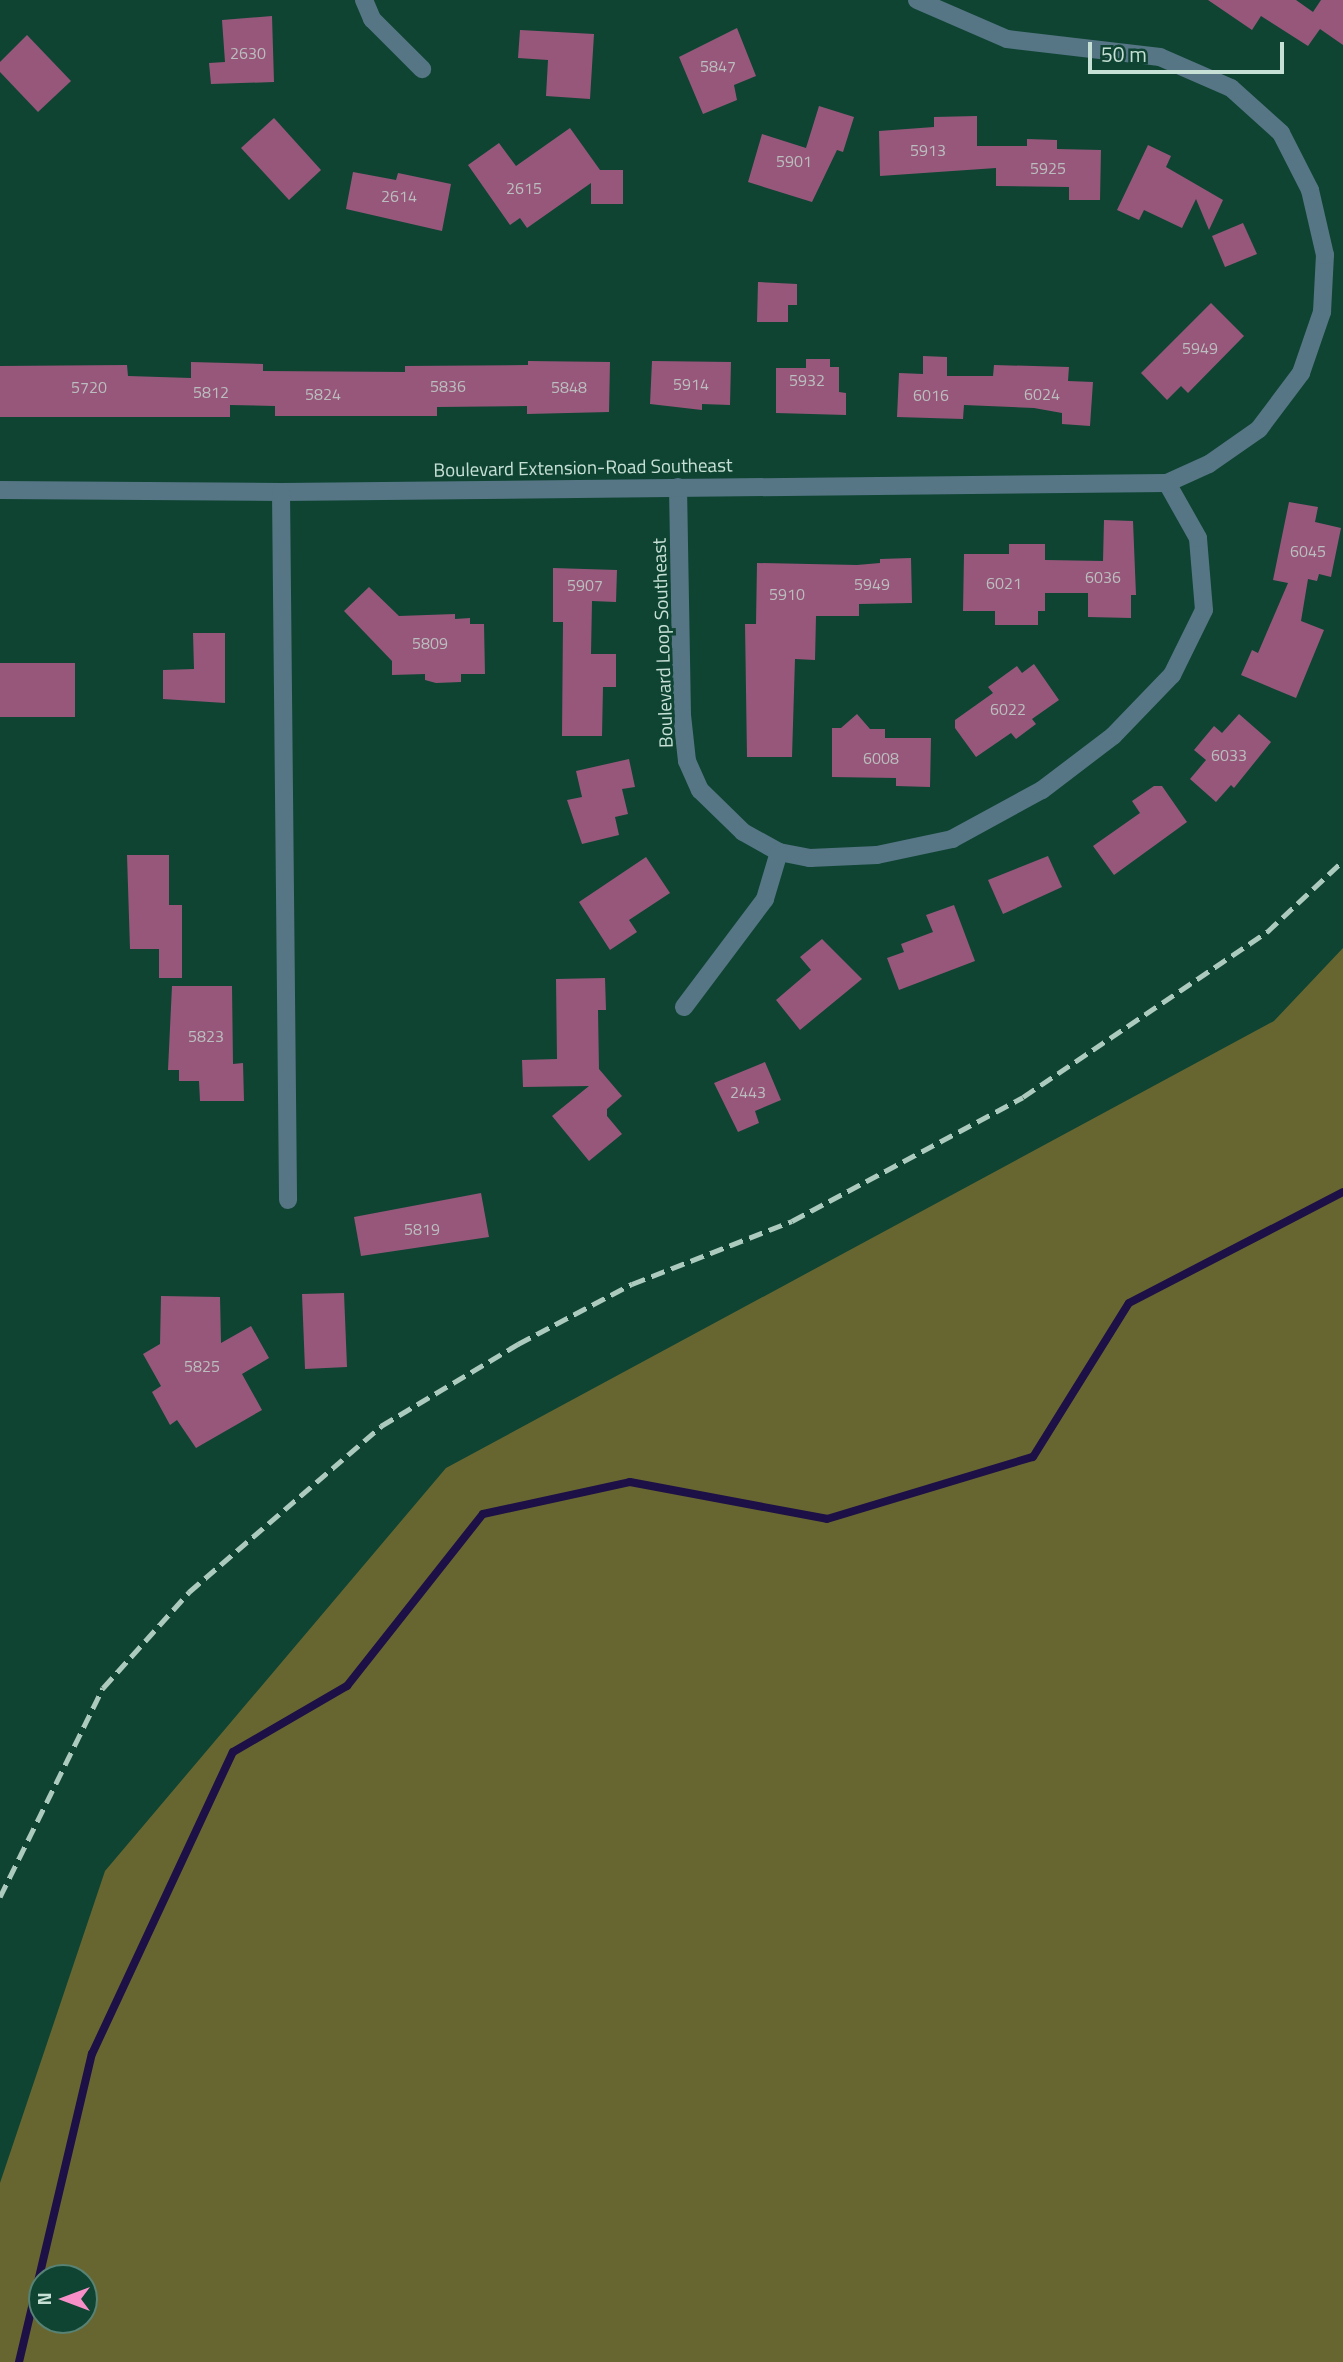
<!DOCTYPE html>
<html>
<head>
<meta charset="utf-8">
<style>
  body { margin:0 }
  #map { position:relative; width:1343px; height:2362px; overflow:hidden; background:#0f4433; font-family:"Titillium Web",sans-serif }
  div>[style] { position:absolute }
  .green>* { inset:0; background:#686630 }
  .stream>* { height:8px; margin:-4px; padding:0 4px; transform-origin:4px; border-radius:4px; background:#1d1047 }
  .building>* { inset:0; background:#97577a }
  .minor>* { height:18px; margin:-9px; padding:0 9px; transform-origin:9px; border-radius:9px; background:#567685 }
  .rail>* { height:5px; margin-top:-2.5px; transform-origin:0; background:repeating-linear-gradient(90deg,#accabe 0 14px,transparent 0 21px) }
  span { translate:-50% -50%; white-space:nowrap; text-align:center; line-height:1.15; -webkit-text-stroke:6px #0f4433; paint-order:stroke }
  .number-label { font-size:16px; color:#babebe }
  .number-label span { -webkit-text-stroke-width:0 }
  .street-label { font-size:19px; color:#c6e0d5 }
  .north { position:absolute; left:28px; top:2264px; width:70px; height:70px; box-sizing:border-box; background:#0f4433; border:2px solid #588274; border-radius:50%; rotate:270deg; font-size:19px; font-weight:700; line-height:28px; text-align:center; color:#c6e0d5 }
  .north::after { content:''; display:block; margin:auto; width:24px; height:32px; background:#f98fc9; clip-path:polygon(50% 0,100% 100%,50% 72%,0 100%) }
  .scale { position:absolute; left:1088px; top:42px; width:196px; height:32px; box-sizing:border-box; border:4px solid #c6e0d5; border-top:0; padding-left:9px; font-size:21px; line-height:24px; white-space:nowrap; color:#c6e0d5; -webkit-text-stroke:5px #0f4433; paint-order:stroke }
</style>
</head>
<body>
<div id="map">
  <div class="green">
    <i style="clip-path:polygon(evenodd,1343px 948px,1343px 2362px,0 2362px,0 2183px,105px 1871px,446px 1468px,1274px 1021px,1343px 948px,42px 2278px,84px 2278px,84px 2320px,42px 2320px,42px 2278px)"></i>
  </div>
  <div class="stream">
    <i style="left:19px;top:2362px;width:317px;rotate:-76.7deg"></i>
    <i style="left:92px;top:2054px;width:333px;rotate:-65deg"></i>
    <i style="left:233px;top:1752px;width:132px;rotate:-30.1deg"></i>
    <i style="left:347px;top:1686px;width:219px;rotate:-51.7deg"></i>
    <i style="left:483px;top:1514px;width:150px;rotate:-12.3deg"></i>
    <i style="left:630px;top:1482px;width:200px;rotate:10.6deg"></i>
    <i style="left:827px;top:1519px;width:215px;rotate:-16.8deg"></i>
    <i style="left:1033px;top:1457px;width:181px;rotate:-58.1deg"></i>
    <i style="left:1129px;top:1303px;width:241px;rotate:-27.4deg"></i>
  </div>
  <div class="building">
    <i style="clip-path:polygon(1208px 0,1296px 0,1313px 12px,1321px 0,1343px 0,1343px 45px,1320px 29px,1308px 46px,1261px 16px,1252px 30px)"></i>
    <i style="clip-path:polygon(272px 16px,274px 82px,211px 84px,209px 63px,225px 62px,222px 20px)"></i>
    <i style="clip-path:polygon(737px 28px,756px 76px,734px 85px,737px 100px,703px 114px,679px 57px)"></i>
    <i style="clip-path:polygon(520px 30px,594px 34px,590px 99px,546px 96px,548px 60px,518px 58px)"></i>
    <i style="clip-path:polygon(27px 35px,71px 81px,38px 112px,0 72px,0 62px)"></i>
    <i style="clip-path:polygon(819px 106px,854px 117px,843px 152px,837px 150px,812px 202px,748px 182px,762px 134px,806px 148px)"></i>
    <i style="clip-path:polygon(977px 116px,977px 146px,1027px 146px,1027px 139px,1057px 140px,1057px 149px,1101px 150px,1100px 200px,1069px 200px,1069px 187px,996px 186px,996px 168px,880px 176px,879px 131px,934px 127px,934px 117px)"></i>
    <i style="clip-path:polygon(274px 118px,321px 170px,289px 200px,241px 148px)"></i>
    <i style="clip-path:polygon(570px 128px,600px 170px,623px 170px,623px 204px,591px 204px,591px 183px,527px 228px,520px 218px,510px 225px,468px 165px,499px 143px,516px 166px)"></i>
    <i style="clip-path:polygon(1148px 145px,1171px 156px,1166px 167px,1223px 200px,1209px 230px,1196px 199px,1182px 228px,1144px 210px,1139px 220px,1117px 210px)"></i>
    <i style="clip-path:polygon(353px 172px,396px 180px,398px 173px,451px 184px,442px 231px,346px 209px)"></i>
    <i style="clip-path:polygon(1243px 223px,1257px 254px,1225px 267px,1212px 236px)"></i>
    <i style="clip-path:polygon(758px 282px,797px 284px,797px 305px,788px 305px,788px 322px,757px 322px)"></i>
    <i style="clip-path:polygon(1211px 303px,1244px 336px,1188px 393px,1181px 386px,1167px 400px,1141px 373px)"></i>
    <i style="clip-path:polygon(923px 356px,947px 357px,947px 376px,993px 376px,994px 365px,1069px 367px,1068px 381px,1093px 382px,1090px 426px,1062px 424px,1062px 413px,1034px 408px,964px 405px,963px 419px,897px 417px,899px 373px,923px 374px)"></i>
    <i style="clip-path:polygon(806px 359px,830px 359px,830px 367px,839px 367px,839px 392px,846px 393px,846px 415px,776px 413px,776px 368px,806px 368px)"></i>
    <i style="clip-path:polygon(528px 361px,610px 362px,609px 412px,527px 414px,527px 406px,437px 407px,437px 416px,275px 416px,275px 406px,230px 405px,230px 417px,0 417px,0 366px,127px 365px,128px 376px,191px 378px,191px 362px,263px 364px,263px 371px,405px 372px,405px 366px,528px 365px)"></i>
    <i style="clip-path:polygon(652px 361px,731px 362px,730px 405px,702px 404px,702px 410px,650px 404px)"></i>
    <i style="clip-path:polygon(1289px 502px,1318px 507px,1315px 522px,1341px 528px,1331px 577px,1319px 574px,1317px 581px,1308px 579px,1301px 621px,1324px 630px,1296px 698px,1241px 675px,1252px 650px,1258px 653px,1288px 583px,1273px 580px)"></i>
    <i style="clip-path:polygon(1104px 520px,1133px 521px,1136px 595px,1131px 595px,1131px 618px,1088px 617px,1088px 593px,1045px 593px,1045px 611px,1038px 611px,1038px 625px,995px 625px,995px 611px,963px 611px,964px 554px,1009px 554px,1009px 544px,1045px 544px,1045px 560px,1103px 561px)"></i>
    <i style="clip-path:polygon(911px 558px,912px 603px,859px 604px,859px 616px,816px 616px,815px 660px,795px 659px,792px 757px,747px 757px,745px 624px,756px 624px,757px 563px,857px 565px,880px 563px,880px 559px)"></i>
    <i style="clip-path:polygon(553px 568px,617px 570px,616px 602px,592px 601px,591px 654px,616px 654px,616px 687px,603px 687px,602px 736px,562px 736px,563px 622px,553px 622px)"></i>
    <i style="clip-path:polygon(369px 587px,399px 616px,455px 614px,455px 619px,470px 618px,470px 624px,484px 624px,485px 674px,461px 674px,461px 682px,436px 683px,425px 680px,425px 674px,392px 675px,392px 661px,344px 611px)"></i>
    <i style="clip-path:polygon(193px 633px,225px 633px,225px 703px,163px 699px,163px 670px,194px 669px)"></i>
    <i style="clip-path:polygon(0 663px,75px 663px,75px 717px,0 717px)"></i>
    <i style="clip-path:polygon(1034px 664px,1059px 700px,1032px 719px,1036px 724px,1016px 739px,1011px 733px,976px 757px,955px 728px,955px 720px,993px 693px,988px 687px,1017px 666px,1022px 673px)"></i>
    <i style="clip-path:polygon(857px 714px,870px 729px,885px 729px,885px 738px,931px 738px,930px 787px,896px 786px,896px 778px,832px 777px,832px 728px,841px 728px)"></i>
    <i style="clip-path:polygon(1239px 714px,1271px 742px,1234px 788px,1231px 785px,1216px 802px,1190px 779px,1206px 760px,1194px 750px,1214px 726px,1222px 733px)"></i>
    <i style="clip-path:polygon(629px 759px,635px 787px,622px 789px,628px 814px,615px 817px,619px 835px,582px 844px,567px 800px,582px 797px,576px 771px)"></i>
    <i style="clip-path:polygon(1154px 786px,1162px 786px,1187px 822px,1114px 875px,1093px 846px,1140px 813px,1132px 801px)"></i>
    <i style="clip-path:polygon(127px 855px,169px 855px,169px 905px,182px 905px,182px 978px,159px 978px,159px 949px,130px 949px)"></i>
    <i style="clip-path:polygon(1048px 856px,1062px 887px,1003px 914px,988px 880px)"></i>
    <i style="clip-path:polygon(646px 857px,670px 893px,629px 920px,637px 932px,610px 950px,579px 902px)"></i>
    <i style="clip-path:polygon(954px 905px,975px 961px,899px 990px,887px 958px,904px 952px,901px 944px,933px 932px,926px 915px)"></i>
    <i style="clip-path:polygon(822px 939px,862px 979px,800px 1030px,776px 1000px,811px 970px,800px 957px)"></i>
    <i style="clip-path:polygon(605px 978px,606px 1010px,598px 1010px,599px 1069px,622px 1096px,607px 1109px,607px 1116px,622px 1134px,589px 1161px,552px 1116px,589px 1086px,523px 1087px,522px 1060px,557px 1059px,556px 979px)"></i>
    <i style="clip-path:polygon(172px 986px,232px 986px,233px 1064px,243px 1063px,244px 1101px,200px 1101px,199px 1081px,179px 1081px,179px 1070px,168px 1070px)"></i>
    <i style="clip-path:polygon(765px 1062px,781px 1100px,755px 1111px,759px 1123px,738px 1132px,714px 1083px)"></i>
    <i style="clip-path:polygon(481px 1193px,489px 1237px,361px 1256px,354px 1217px)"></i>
    <i style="clip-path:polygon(344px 1293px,347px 1367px,305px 1369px,302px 1294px)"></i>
    <i style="clip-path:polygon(161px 1296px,220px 1297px,221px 1343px,251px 1326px,269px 1358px,242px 1374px,262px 1410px,196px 1448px,177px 1420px,170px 1425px,152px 1392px,161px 1386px,143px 1354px,160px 1344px)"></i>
  </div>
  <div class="minor">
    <i style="left:364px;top:0;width:21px;rotate:67deg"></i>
    <i style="left:372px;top:19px;width:71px;rotate:45deg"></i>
    <i style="left:678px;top:487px;width:228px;rotate:89deg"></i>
    <i style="left:682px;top:715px;width:46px;rotate:83.8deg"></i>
    <i style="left:687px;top:761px;width:32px;rotate:66deg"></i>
    <i style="left:700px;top:790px;width:60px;rotate:44.3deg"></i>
    <i style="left:743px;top:832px;width:41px;rotate:29.1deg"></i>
    <i style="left:779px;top:852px;width:32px;rotate:11deg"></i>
    <i style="left:810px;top:858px;width:67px;rotate:-2.6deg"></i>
    <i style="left:877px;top:855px;width:77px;rotate:-12deg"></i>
    <i style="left:952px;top:839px;width:102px;rotate:-28.6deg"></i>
    <i style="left:1042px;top:790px;width:89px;rotate:-37.3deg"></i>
    <i style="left:1113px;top:736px;width:85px;rotate:-46deg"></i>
    <i style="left:1172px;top:675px;width:72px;rotate:-63.8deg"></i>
    <i style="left:1204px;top:610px;width:72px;rotate:-94.8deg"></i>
    <i style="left:1198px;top:538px;width:63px;rotate:-119.4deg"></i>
    <i style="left:0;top:490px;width:281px;rotate:0.4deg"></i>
    <i style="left:281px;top:492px;width:886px;rotate:-0.58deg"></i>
    <i style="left:1167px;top:483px;width:46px;rotate:-24.3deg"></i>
    <i style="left:1209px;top:464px;width:61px;rotate:-35deg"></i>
    <i style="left:1259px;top:429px;width:70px;rotate:-53.1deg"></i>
    <i style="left:1301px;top:373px;width:65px;rotate:-71deg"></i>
    <i style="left:1322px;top:312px;width:57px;rotate:-87deg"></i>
    <i style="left:1325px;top:255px;width:67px;rotate:-103deg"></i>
    <i style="left:1310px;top:190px;width:64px;rotate:-117deg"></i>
    <i style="left:1281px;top:133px;width:67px;rotate:-138deg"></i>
    <i style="left:1231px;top:88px;width:77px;rotate:-156.4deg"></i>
    <i style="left:1160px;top:57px;width:154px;rotate:-173.3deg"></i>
    <i style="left:1007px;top:39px;width:98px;rotate:-156.6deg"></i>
    <i style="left:281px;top:492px;width:708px;rotate:89.43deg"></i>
    <i style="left:684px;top:1007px;width:135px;rotate:-53.1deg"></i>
    <i style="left:765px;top:899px;width:49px;rotate:-73.4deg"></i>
  </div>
  <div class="rail">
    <i style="left:0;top:1897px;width:233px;rotate:-63.8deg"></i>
    <i style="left:103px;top:1688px;width:129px;rotate:-48.1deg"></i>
    <i style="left:189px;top:1592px;width:254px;rotate:-40.8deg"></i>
    <i style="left:381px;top:1426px;width:160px;rotate:-30.9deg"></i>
    <i style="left:518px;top:1344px;width:129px;rotate:-27.8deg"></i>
    <i style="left:632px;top:1284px;width:172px;rotate:-21.5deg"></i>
    <i style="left:792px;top:1221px;width:262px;rotate:-28.2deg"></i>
    <i style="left:1023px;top:1097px;width:295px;rotate:-34.1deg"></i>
    <i style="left:1267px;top:932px;width:104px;rotate:-43.1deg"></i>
  </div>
  <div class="number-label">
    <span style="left:248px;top:53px">2630</span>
    <span style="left:718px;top:66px">5847</span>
    <span style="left:928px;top:150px">5913</span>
    <span style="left:794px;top:161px">5901</span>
    <span style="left:1048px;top:168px">5925</span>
    <span style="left:524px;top:188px">2615</span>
    <span style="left:399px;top:196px">2614</span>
    <span style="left:1200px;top:348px">5949</span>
    <span style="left:807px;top:380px">5932</span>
    <span style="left:691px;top:384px">5914</span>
    <span style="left:448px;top:386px">5836</span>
    <span style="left:89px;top:387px">5720</span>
    <span style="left:569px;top:387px">5848</span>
    <span style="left:211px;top:392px">5812</span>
    <span style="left:323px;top:394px">5824</span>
    <span style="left:1042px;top:394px">6024</span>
    <span style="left:931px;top:395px">6016</span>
    <span style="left:1308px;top:551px">6045</span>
    <span style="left:1103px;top:577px">6036</span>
    <span style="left:1004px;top:583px">6021</span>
    <span style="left:872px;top:584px">5949</span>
    <span style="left:585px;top:585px">5907</span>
    <span style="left:787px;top:594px">5910</span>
    <span style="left:430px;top:643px">5809</span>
    <span style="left:1008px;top:709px">6022</span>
    <span style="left:1229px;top:755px">6033</span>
    <span style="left:881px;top:758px">6008</span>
    <span style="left:206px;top:1036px">5823</span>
    <span style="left:748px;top:1092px">2443</span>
    <span style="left:422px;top:1229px">5819</span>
    <span style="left:202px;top:1366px">5825</span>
  </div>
  <div class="street-label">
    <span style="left:583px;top:467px;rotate:-1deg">Boulevard Extension-Road Southeast</span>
    <span style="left:662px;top:643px;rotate:-92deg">Boulevard Loop Southeast</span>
  </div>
  <div class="north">N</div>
  <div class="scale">50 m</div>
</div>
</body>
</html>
